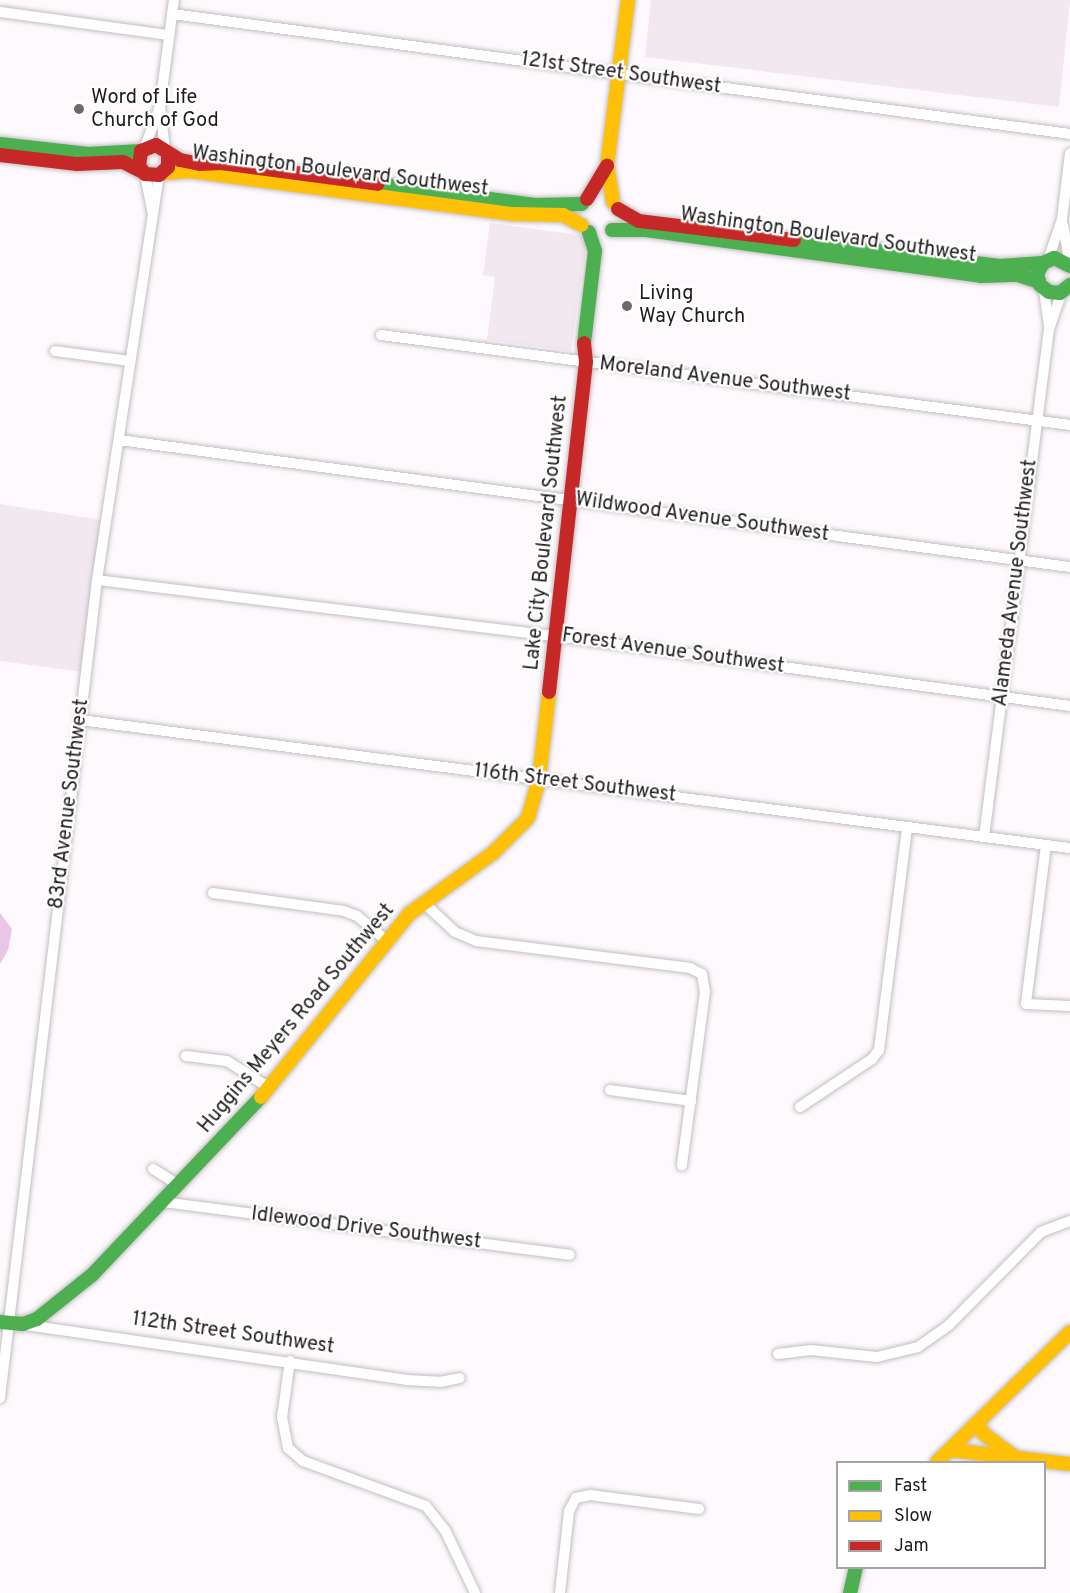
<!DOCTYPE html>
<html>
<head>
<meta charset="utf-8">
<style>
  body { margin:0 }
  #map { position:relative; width:1070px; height:1593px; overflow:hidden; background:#fdf9fc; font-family:Overpass,sans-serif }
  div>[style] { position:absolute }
  .built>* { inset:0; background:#f1e8f0 }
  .water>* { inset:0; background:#eac5e6 }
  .roads { filter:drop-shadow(0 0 2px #c2bec1) drop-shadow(0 0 2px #c2bec1) }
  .street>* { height:10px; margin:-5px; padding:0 5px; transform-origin:5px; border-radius:5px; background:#fffeff }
  .fast>* { height:14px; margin:-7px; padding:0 7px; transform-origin:7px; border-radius:7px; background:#4caf50 }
  .slow>* { height:14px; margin:-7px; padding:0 7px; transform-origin:7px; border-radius:7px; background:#ffc107 }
  .jam>* { height:14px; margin:-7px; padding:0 7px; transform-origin:7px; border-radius:7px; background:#c62828 }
  .dots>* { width:16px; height:16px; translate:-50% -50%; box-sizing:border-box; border:3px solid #fff; border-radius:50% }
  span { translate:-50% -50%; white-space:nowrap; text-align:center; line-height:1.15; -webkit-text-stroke:4.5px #fff; paint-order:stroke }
  .street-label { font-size:20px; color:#1f1c1e }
  .poi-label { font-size:20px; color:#1f1c1e }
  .left { translate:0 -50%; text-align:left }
  .legend { position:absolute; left:836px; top:1461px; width:210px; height:108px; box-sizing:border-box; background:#fff; border:2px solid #a5a4a5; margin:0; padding:8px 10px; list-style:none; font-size:18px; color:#1f1c1e }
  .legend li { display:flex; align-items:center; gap:12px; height:30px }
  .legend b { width:30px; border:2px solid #a5a4a5 }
</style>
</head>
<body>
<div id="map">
  <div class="built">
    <i style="clip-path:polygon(651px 0,1070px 0,1059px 107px,645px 57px)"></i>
    <i style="clip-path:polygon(490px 223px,587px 236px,571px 351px,487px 340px,495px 277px,483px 275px)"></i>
    <i style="clip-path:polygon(0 504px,102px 520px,83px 672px,0 661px)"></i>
  </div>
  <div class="water">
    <i style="clip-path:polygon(0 913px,12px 929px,8px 950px,0 964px)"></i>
  </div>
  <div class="roads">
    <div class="street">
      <i style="left:0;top:12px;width:171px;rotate:7.8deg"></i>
      <i style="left:172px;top:14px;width:906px;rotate:7.61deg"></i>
      <i style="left:160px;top:106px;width:44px;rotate:83.5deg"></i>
      <i style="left:145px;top:147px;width:44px;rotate:-69.9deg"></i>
      <i style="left:160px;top:106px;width:107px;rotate:-82.5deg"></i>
      <i style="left:145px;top:174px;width:38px;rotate:79deg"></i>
      <i style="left:1063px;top:225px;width:41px;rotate:80.1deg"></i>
      <i style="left:1048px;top:260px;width:43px;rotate:-71.1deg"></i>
      <i style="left:1062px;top:219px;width:66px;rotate:-83.1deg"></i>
      <i style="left:1044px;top:290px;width:36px;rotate:82deg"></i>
      <i style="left:381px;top:335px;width:695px;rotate:7.44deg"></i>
      <i style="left:55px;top:351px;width:76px;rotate:7.6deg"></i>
      <i style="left:119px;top:440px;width:959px;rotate:7.61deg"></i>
      <i style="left:97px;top:580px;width:461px;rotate:7deg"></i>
      <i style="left:555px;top:636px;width:520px;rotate:7.74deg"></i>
      <i style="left:80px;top:720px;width:998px;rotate:7.37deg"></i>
      <i style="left:984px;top:837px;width:512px;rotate:-82.71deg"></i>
      <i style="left:1049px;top:329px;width:39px;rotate:-71deg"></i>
      <i style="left:1046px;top:845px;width:160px;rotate:97.2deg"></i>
      <i style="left:1026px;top:1004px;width:44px;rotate:2.6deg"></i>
      <i style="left:213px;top:893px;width:132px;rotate:7.8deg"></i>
      <i style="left:344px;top:911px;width:14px;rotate:21deg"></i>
      <i style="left:357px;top:916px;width:38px;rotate:40deg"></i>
      <i style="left:424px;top:903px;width:42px;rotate:43.1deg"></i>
      <i style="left:455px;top:932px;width:23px;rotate:23deg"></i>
      <i style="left:476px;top:941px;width:216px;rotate:7.2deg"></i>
      <i style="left:690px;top:968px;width:13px;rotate:27deg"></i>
      <i style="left:702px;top:974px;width:18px;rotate:81deg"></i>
      <i style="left:705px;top:992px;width:175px;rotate:97.6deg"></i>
      <i style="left:186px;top:1056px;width:41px;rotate:7deg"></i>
      <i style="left:227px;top:1061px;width:49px;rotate:32.4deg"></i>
      <i style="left:610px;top:1090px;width:82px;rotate:7.7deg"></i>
      <i style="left:800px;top:1107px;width:87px;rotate:-33.7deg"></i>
      <i style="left:872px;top:1059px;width:11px;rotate:-52deg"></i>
      <i style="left:879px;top:1050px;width:225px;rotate:-82.8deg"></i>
      <i style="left:153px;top:1169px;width:31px;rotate:32deg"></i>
      <i style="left:163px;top:1202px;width:410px;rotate:7.4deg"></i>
      <i style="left:26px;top:1325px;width:384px;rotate:8.2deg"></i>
      <i style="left:406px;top:1380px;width:34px;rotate:3deg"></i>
      <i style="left:440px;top:1382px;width:20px;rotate:-11deg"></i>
      <i style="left:778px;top:1354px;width:33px;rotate:-7deg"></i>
      <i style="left:811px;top:1350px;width:66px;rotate:6.1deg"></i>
      <i style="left:877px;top:1357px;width:42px;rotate:-13.7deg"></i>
      <i style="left:918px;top:1347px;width:38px;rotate:-35deg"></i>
      <i style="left:949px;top:1325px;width:131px;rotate:-45.3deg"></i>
      <i style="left:1041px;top:1232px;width:31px;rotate:-21deg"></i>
      <i style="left:290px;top:1361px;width:57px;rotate:98.1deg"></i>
      <i style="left:282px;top:1417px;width:32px;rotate:79deg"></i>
      <i style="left:288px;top:1448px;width:20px;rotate:41deg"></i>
      <i style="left:303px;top:1461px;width:131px;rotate:20.1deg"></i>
      <i style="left:426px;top:1506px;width:31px;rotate:52deg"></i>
      <i style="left:445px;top:1530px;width:70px;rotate:64.5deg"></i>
      <i style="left:0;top:1398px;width:824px;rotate:-83.24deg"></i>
      <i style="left:97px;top:580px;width:410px;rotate:-81.3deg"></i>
      <i style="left:560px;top:1593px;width:82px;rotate:-83.7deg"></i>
      <i style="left:569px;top:1511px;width:15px;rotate:-62deg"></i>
      <i style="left:576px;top:1498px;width:14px;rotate:-12deg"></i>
      <i style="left:590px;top:1495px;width:110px;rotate:7.3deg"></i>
    </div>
    <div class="fast">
      <i style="left:0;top:144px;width:89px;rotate:6.5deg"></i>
      <i style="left:88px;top:154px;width:53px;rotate:-3.2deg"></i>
      <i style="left:378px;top:184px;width:158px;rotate:7.6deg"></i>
      <i style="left:535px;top:205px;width:47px;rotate:-1.2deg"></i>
      <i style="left:612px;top:230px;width:34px"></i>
      <i style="left:646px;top:230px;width:338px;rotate:7.8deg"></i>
      <i style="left:981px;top:276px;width:37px;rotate:-2deg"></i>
      <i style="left:1018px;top:275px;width:22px;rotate:18deg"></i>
      <i style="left:794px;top:240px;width:207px;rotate:7.2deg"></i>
      <i style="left:999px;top:266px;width:44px;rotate:-3.9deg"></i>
      <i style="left:1070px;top:266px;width:18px;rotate:-153deg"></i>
      <i style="left:1054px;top:258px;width:12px;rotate:156deg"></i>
      <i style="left:1043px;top:263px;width:13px;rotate:119deg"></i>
      <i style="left:1037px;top:274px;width:11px;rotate:75deg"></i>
      <i style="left:1040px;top:285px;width:11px;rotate:38deg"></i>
      <i style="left:1049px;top:292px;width:11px;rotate:5deg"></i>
      <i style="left:1060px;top:293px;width:13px;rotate:-39deg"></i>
      <i style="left:584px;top:343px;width:93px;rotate:-83.2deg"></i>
      <i style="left:595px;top:251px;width:20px;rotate:-108deg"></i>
      <i style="left:0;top:1322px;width:23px;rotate:5deg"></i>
      <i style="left:23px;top:1324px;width:15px;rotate:-20deg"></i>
      <i style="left:37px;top:1319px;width:70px;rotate:-38.7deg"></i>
      <i style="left:92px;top:1275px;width:245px;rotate:-46.5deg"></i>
      <i style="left:850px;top:1593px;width:26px;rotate:-77deg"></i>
    </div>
    <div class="slow">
      <i style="left:163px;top:173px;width:27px;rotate:-4deg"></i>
      <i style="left:190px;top:171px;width:326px;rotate:7.6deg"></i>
      <i style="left:513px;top:214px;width:50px;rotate:1.1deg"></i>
      <i style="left:563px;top:215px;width:21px;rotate:28deg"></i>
      <i style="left:613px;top:202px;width:36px;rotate:-99deg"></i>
      <i style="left:607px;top:166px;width:167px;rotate:-82.8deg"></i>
      <i style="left:261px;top:1097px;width:235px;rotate:-51deg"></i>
      <i style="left:409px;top:914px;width:104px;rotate:-36deg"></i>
      <i style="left:493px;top:853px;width:49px;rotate:-45deg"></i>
      <i style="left:528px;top:818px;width:41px;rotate:-74.2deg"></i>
      <i style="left:539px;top:779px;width:88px;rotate:-83.4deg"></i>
      <i style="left:977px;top:1423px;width:13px;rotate:58deg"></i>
      <i style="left:984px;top:1434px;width:40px;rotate:37deg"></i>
      <i style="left:950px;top:1450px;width:121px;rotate:6.7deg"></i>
      <i style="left:937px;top:1462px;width:186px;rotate:-44.3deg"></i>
    </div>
    <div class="jam">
      <i style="left:168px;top:154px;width:13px;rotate:90deg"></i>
      <i style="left:168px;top:167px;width:12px;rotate:138deg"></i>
      <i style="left:159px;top:175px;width:14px;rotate:-176deg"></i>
      <i style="left:145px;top:174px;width:10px;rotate:-127deg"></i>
      <i style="left:139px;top:166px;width:15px;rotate:-82deg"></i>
      <i style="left:141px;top:151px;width:16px;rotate:-22deg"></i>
      <i style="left:156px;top:145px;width:28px;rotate:32deg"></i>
      <i style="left:180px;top:160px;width:20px;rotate:11deg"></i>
      <i style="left:200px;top:164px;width:21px;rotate:-3deg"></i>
      <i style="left:221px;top:163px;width:158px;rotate:7.6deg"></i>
      <i style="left:0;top:155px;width:78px;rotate:6.7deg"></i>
      <i style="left:77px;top:164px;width:46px;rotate:-2.5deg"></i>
      <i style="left:123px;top:162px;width:20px;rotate:27deg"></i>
      <i style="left:587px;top:199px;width:39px;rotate:-59deg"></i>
      <i style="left:618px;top:209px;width:24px;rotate:30deg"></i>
      <i style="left:639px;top:221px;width:156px;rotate:7deg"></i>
      <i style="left:549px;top:692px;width:332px;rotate:-83.6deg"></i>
      <i style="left:586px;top:362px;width:19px;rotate:-96deg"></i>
    </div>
  </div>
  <div class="dots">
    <i style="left:79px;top:109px;background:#6d696c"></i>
    <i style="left:627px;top:306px;background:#6d696c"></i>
  </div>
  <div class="street-label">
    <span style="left:621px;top:74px;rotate:8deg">121st Street Southwest</span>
    <span style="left:340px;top:172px;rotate:7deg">Washington Boulevard Southwest</span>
    <span style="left:828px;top:236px;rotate:8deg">Washington Boulevard Southwest</span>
    <span style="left:725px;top:380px;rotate:7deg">Moreland Avenue Southwest</span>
    <span style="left:702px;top:518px;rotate:8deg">Wildwood Avenue Southwest</span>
    <span style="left:547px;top:533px;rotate:-84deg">Lake City Boulevard Southwest</span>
    <span style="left:1016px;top:583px;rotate:-83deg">Alameda Avenue Southwest</span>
    <span style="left:673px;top:652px;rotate:8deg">Forest Avenue Southwest</span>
    <span style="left:575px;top:784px;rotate:7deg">116th Street Southwest</span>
    <span style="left:70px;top:804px;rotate:-83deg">83rd Avenue Southwest</span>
    <span style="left:297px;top:1019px;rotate:-50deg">Huggins Meyers Road Southwest</span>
    <span style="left:366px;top:1229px;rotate:7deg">Idlewood Drive Southwest</span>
    <span style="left:233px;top:1334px;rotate:8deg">112th Street Southwest</span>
  </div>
  <div class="poi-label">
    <span class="left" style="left:91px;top:110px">Word of Life<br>Church of God</span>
    <span class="left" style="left:639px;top:306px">Living<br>Way Church</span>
  </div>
  <ul class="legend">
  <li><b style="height:8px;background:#4caf50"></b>Fast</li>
  <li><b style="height:8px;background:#ffc107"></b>Slow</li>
  <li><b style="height:8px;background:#c62828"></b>Jam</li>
  </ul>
</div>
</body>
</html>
